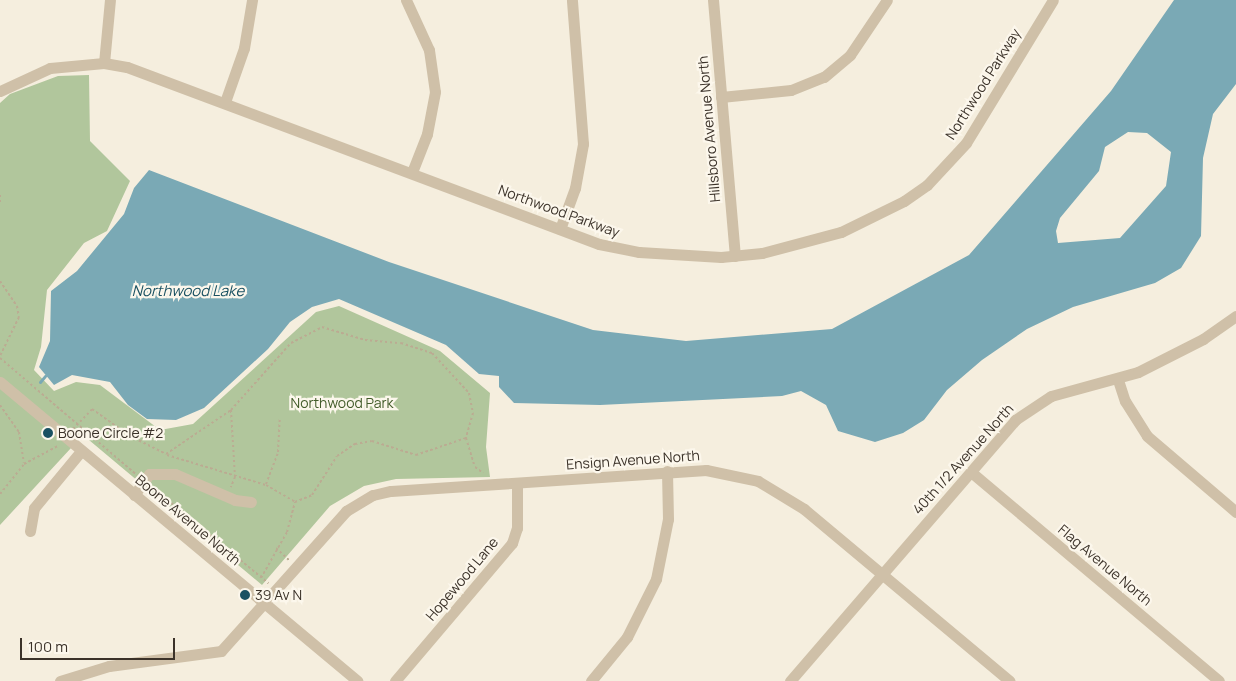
<!DOCTYPE html>
<html>
<head>
<meta charset="utf-8">
<style>
  body { margin:0 }
  #map { position:relative; width:1236px; height:681px; overflow:hidden; background:#f5eede; font-family:Manrope,sans-serif }
  div>[style] { position:absolute }
  .green>* { inset:0; background:#b1c69c }
  .water>* { inset:0; background:#7aa9b5 }
  .stream>* { height:3px; margin:-1.5px; padding:0 1.5px; transform-origin:1.5px; border-radius:1.5px; background:#7aa9b5 }
  .path>* { height:2px; margin-top:-1px; transform-origin:0; background:repeating-linear-gradient(90deg,#bbab92 0 2.5px,transparent 0 5px) }
  .minor>* { height:11px; margin:-5.5px; padding:0 5.5px; transform-origin:5.5px; border-radius:5.5px; background:#cfc0a8 }
  .dots>* { width:14px; height:14px; translate:-50% -50%; box-sizing:border-box; border:2px solid #fcf7ec; border-radius:50% }
  span { translate:-50% -50%; white-space:nowrap; text-align:center; line-height:1.15; -webkit-text-stroke:4.5px #fcf7ec; paint-order:stroke }
  .street-label { font-size:14px; color:#3b3229 }
  .park-label { font-size:14px; color:#425c2a }
  .poi-label { font-size:14px; color:#3b3229 }
  .left { translate:0 -50%; text-align:left }
  .water-label { font-size:15px; color:#1a5162; font-style:italic }
  .scale { position:absolute; left:20px; top:638px; width:155px; height:22px; box-sizing:border-box; border:2px solid #3b3229; border-top:0; padding-left:6px; font-size:15px; line-height:18px; white-space:nowrap; color:#3b3229; -webkit-text-stroke:4px #fcf7ec; paint-order:stroke }
</style>
</head>
<body>
<div id="map">
  <div class="green">
    <i style="clip-path:polygon(89px 75px,90px 141px,130px 181px,107px 231px,84px 243px,47px 290px,41px 347px,34px 370px,54px 391px,76px 382px,100px 385px,160px 430px,193px 424px,316px 312px,339px 306px,440px 351px,490px 393px,486px 447px,490px 477px,396px 479px,364px 486px,330px 506px,262px 585px,83px 435px,0 525px,0 103px,10px 94px,58px 76px)"></i>
  </div>
  <div class="water">
    <i style="clip-path:polygon(evenodd,1174px 0,1236px 0,1236px 84px,1213px 114px,1203px 158px,1201px 236px,1181px 268px,1155px 283px,1073px 307px,1027px 329px,982px 360px,947px 390px,924px 420px,903px 433px,875px 442px,838px 431px,826px 405px,801px 391px,782px 396px,600px 405px,514px 403px,499px 387px,499px 376px,479px 374px,446px 345px,339px 299px,312px 307px,290px 322px,268px 349px,204px 408px,176px 420px,147px 419px,128px 405px,110px 382px,72px 375px,54px 385px,39px 367px,50px 341px,51px 291px,77px 271px,124px 214px,134px 188px,149px 170px,389px 262px,593px 330px,686px 341px,832px 329px,969px 255px,1111px 91px,1174px 0,1128px 132px,1147px 133px,1171px 152px,1166px 186px,1120px 238px,1058px 243px,1056px 231px,1060px 218px,1099px 171px,1105px 147px,1128px 132px)"></i>
  </div>
  <div class="stream">
    <i style="left:40px;top:382px;width:8px;rotate:-50deg"></i>
  </div>
  <div class="path">
    <i style="left:0;top:195px;width:9px;rotate:90deg"></i>
    <i style="left:0;top:281px;width:30px;rotate:56deg"></i>
    <i style="left:17px;top:306px;width:11px;rotate:80deg"></i>
    <i style="left:19px;top:317px;width:43px;rotate:116deg"></i>
    <i style="left:0;top:358px;width:180px;rotate:40.5deg"></i>
    <i style="left:0;top:405px;width:33px;rotate:55deg"></i>
    <i style="left:19px;top:432px;width:31px;rotate:81deg"></i>
    <i style="left:231px;top:410px;width:67px;rotate:86.6deg"></i>
    <i style="left:235px;top:477px;width:11px;rotate:112deg"></i>
    <i style="left:73px;top:429px;width:28px;rotate:-46deg"></i>
    <i style="left:92px;top:409px;width:47px;rotate:35.4deg"></i>
    <i style="left:130px;top:436px;width:40px;rotate:26.6deg"></i>
    <i style="left:166px;top:454px;width:78px;rotate:-34.1deg"></i>
    <i style="left:231px;top:410px;width:90px;rotate:-48.2deg"></i>
    <i style="left:291px;top:343px;width:35px;rotate:-27deg"></i>
    <i style="left:322px;top:327px;width:45px;rotate:16.8deg"></i>
    <i style="left:365px;top:340px;width:36px;rotate:5deg"></i>
    <i style="left:401px;top:343px;width:33px;rotate:18deg"></i>
    <i style="left:432px;top:353px;width:54px;rotate:47.2deg"></i>
    <i style="left:469px;top:393px;width:20px;rotate:79deg"></i>
    <i style="left:473px;top:413px;width:26px;rotate:106deg"></i>
    <i style="left:466px;top:438px;width:30px;rotate:73deg"></i>
    <i style="left:475px;top:467px;width:10px;rotate:37deg"></i>
    <i style="left:167px;top:455px;width:103px;rotate:16.9deg"></i>
    <i style="left:266px;top:485px;width:34px;rotate:30deg"></i>
    <i style="left:266px;top:484px;width:34px;rotate:-69deg"></i>
    <i style="left:278px;top:452px;width:34px;rotate:-87deg"></i>
    <i style="left:152px;top:487px;width:151px;rotate:39.6deg"></i>
    <i style="left:0;top:494px;width:38px;rotate:-51deg"></i>
    <i style="left:24px;top:464px;width:38px;rotate:-28deg"></i>
    <i style="left:276px;top:548px;width:18px;rotate:43deg"></i>
    <i style="left:261px;top:578px;width:53px;rotate:-60.5deg"></i>
    <i style="left:287px;top:532px;width:31px;rotate:-75deg"></i>
    <i style="left:295px;top:502px;width:18px;rotate:-22deg"></i>
    <i style="left:312px;top:495px;width:46px;rotate:-57.3deg"></i>
    <i style="left:337px;top:456px;width:22px;rotate:-34deg"></i>
    <i style="left:355px;top:444px;width:17px;rotate:-10deg"></i>
    <i style="left:372px;top:441px;width:46px;rotate:17.7deg"></i>
    <i style="left:416px;top:455px;width:53px;rotate:-18.8deg"></i>
  </div>
  <div class="minor">
    <i style="left:406px;top:0;width:55px;rotate:65.3deg"></i>
    <i style="left:429px;top:50px;width:42px;rotate:81.9deg"></i>
    <i style="left:435px;top:92px;width:43px;rotate:100.8deg"></i>
    <i style="left:427px;top:134px;width:41px;rotate:111.5deg"></i>
    <i style="left:713px;top:0;width:257px;rotate:85.1deg"></i>
    <i style="left:104px;top:63px;width:63px;rotate:-84.6deg"></i>
    <i style="left:0;top:91px;width:55px;rotate:-24.7deg"></i>
    <i style="left:50px;top:68px;width:54px;rotate:-5.3deg"></i>
    <i style="left:104px;top:63px;width:23px;rotate:10deg"></i>
    <i style="left:127px;top:67px;width:504px;rotate:20.56deg"></i>
    <i style="left:599px;top:244px;width:41px;rotate:11.3deg"></i>
    <i style="left:639px;top:252px;width:82px;rotate:3.5deg"></i>
    <i style="left:721px;top:257px;width:41px;rotate:-5.6deg"></i>
    <i style="left:762px;top:253px;width:82px;rotate:-14.9deg"></i>
    <i style="left:841px;top:232px;width:70px;rotate:-26.2deg"></i>
    <i style="left:904px;top:201px;width:28px;rotate:-35deg"></i>
    <i style="left:927px;top:185px;width:57px;rotate:-47.1deg"></i>
    <i style="left:966px;top:143px;width:167px;rotate:-58.7deg"></i>
    <i style="left:721px;top:97px;width:70px;rotate:-5.7deg"></i>
    <i style="left:791px;top:90px;width:35px;rotate:-22deg"></i>
    <i style="left:824px;top:77px;width:34px;rotate:-40deg"></i>
    <i style="left:850px;top:55px;width:66px;rotate:-56.1deg"></i>
    <i style="left:225px;top:102px;width:57px;rotate:-70.6deg"></i>
    <i style="left:244px;top:48px;width:49px;rotate:-80.5deg"></i>
    <i style="left:560px;top:229px;width:44px;rotate:-69.9deg"></i>
    <i style="left:575px;top:188px;width:45px;rotate:-79.7deg"></i>
    <i style="left:583px;top:144px;width:144px;rotate:-94.4deg"></i>
    <i style="left:1118px;top:380px;width:22px;rotate:72deg"></i>
    <i style="left:1125px;top:401px;width:41px;rotate:57.8deg"></i>
    <i style="left:1147px;top:436px;width:117px;rotate:40.5deg"></i>
    <i style="left:0;top:382px;width:466px;rotate:39.9deg"></i>
    <i style="left:971px;top:472px;width:324px;rotate:40.1deg"></i>
    <i style="left:134px;top:495px;width:26px;rotate:-54deg"></i>
    <i style="left:149px;top:474px;width:26px"></i>
    <i style="left:175px;top:474px;width:65px;rotate:23.4deg"></i>
    <i style="left:235px;top:500px;width:16px;rotate:7deg"></i>
    <i style="left:30px;top:531px;width:23px;rotate:-80deg"></i>
    <i style="left:34px;top:508px;width:74px;rotate:-50.5deg"></i>
    <i style="left:60px;top:681px;width:51px;rotate:-17deg"></i>
    <i style="left:109px;top:666px;width:113px;rotate:-7.6deg"></i>
    <i style="left:221px;top:651px;width:188px;rotate:-48.2deg"></i>
    <i style="left:346px;top:511px;width:31px;rotate:-31deg"></i>
    <i style="left:373px;top:495px;width:18px;rotate:-13deg"></i>
    <i style="left:391px;top:491px;width:316px;rotate:-3.8deg"></i>
    <i style="left:706px;top:470px;width:53px;rotate:11.9deg"></i>
    <i style="left:758px;top:481px;width:54px;rotate:31.3deg"></i>
    <i style="left:804px;top:509px;width:268px;rotate:39.9deg"></i>
    <i style="left:395px;top:681px;width:181px;rotate:-49.7deg"></i>
    <i style="left:512px;top:543px;width:16px;rotate:-72deg"></i>
    <i style="left:517px;top:528px;width:45px;rotate:-90deg"></i>
    <i style="left:591px;top:681px;width:57px;rotate:-50.7deg"></i>
    <i style="left:627px;top:637px;width:65px;rotate:-63.4deg"></i>
    <i style="left:656px;top:579px;width:61px;rotate:-78.7deg"></i>
    <i style="left:668px;top:519px;width:48px;rotate:-91.2deg"></i>
    <i style="left:790px;top:681px;width:345px;rotate:-49.2deg"></i>
    <i style="left:1015px;top:420px;width:43px;rotate:-33.7deg"></i>
    <i style="left:1051px;top:396px;width:90px;rotate:-15.4deg"></i>
    <i style="left:1138px;top:372px;width:73px;rotate:-26.9deg"></i>
    <i style="left:1203px;top:339px;width:40px;rotate:-34.9deg"></i>
  </div>
  <div class="dots">
    <i style="left:48px;top:433px;background:#1a5162"></i>
    <i style="left:245px;top:595px;background:#1a5162"></i>
  </div>
  <div class="street-label">
    <span style="left:983px;top:84px;rotate:-58deg">Northwood Parkway</span>
    <span style="left:709px;top:129px;rotate:-95deg">Hillsboro Avenue North</span>
    <span style="left:559px;top:211px;rotate:20deg">Northwood Parkway</span>
    <span style="left:963px;top:459px;rotate:-48deg">40th 1/2 Avenue North</span>
    <span style="left:633px;top:460px;rotate:-4deg">Ensign Avenue North</span>
    <span style="left:188px;top:520px;rotate:40deg">Boone Avenue North</span>
    <span style="left:1105px;top:565px;rotate:40deg">Flag Avenue North</span>
    <span style="left:462px;top:579px;rotate:-50deg">Hopewood Lane</span>
  </div>
  <div class="park-label">
    <span style="left:342px;top:403px">Northwood Park</span>
  </div>
  <div class="poi-label">
    <span class="left" style="left:58px;top:433px">Boone Circle #2</span>
    <span class="left" style="left:255px;top:595px">39 Av N</span>
  </div>
  <div class="water-label">
    <span style="left:188px;top:291px">Northwood Lake</span>
  </div>
  <div class="scale">100 m</div>
</div>
</body>
</html>
